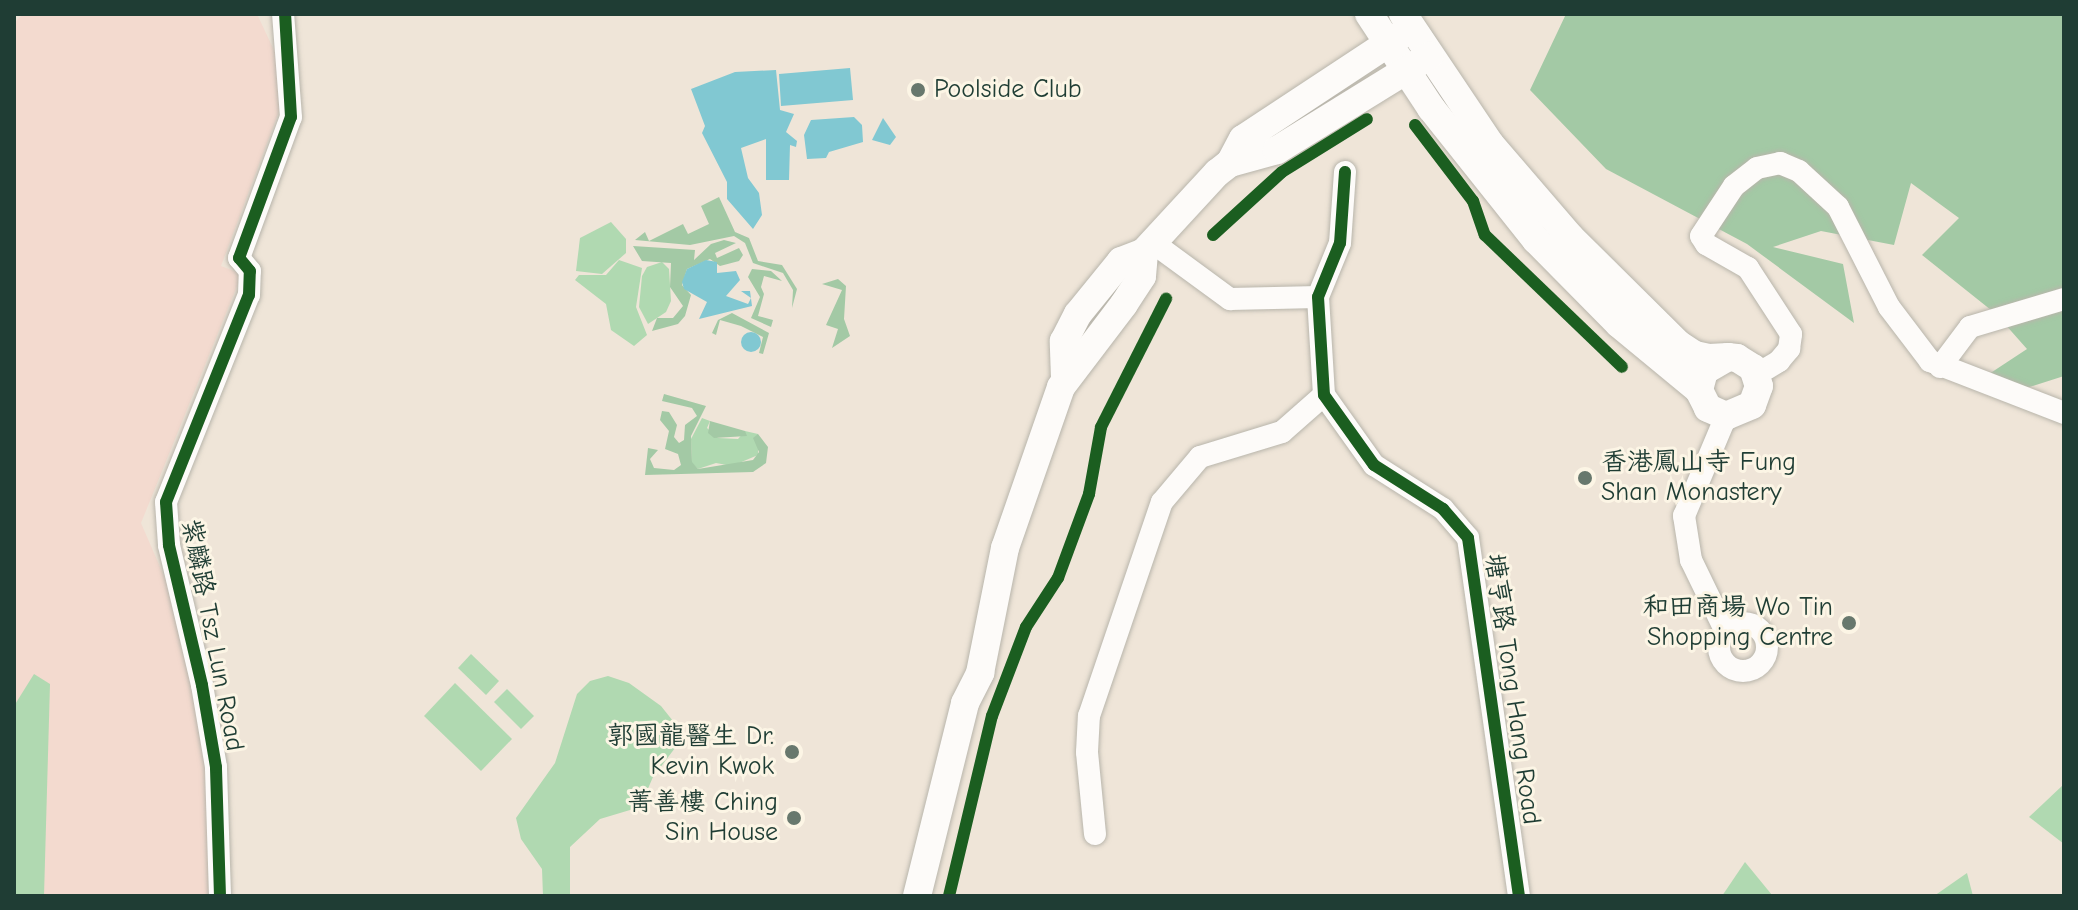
<!DOCTYPE html>
<html>
<head>
<meta charset="utf-8">
<style>
  body { margin:0 }
  #map { position:relative; width:2078px; height:910px; overflow:hidden; background:#efe5d8; font-family:"Comic Neue","LXGW WenKai TC",sans-serif }
  div>[style] { position:absolute }
  .built>* { inset:0; background:#f3dacf }
  .green>* { inset:0; background:#b0d9b1 }
  .forest>* { inset:0; background:#a3c9a5 }
  .water>* { inset:0; background:#81c8d2 }
  .round { border-radius:50% }
  .roads { filter:drop-shadow(0 0 2px #b8b5ab) drop-shadow(0 0 2px #b8b5ab) }
  .minor>* { height:22px; margin:-11px; padding:0 11px; transform-origin:11px; border-radius:11px; background:#fdfbf9 }
  .minor>.ring { margin:-11px; padding:0; box-sizing:content-box; background:none; border:22px solid #fdfbf9; border-radius:50% }
  .tertiary>* { height:28px; margin:-14px; padding:0 14px; transform-origin:14px; border-radius:14px; background:#fdfbf9 }
  .cycleway>* { height:12px; margin:-6px; padding:0 6px; transform-origin:6px; border-radius:6px; background:#1b5e20 }
  .dots>* { width:22px; height:22px; translate:-50% -50%; box-sizing:border-box; border:4px solid #fcf5e5; border-radius:50% }
  span { translate:-50% -50%; white-space:nowrap; text-align:center; line-height:1.15; -webkit-text-stroke:6px #fcf5e5; paint-order:stroke }
  .poi-label { font-size:26px; color:#1f3d34 }
  .left { translate:0 -50%; text-align:left }
  .right { translate:-100% -50%; text-align:right }
  .street-label { font-size:26px; color:#1f3d34 }
  .frame { position:absolute; inset:0; border:16px solid #1f3d34; pointer-events:none }
</style>
</head>
<body>
<div id="map">
  <div class="built">
    <i style="clip-path:polygon(23px 14px,257px 14px,279px 61px,284px 98px,221px 266px,242px 274px,141px 523px,177px 606px,207px 768px,211px 896px,14px 896px,14px 23px)"></i>
  </div>
  <div class="green">
    <i style="clip-path:polygon(611px 222px,626px 239px,626px 253px,602px 274px,576px 271px,580px 238px)"></i>
    <i style="clip-path:polygon(619px 260px,642px 268px,636px 307px,647px 335px,634px 346px,611px 330px,606px 304px,575px 280px,579px 275px,606px 275px)"></i>
    <i style="clip-path:polygon(662px 262px,669px 269px,671px 301px,666px 312px,648px 324px,639px 307px,642px 276px,647px 267px)"></i>
    <i style="clip-path:polygon(702px 418px,710px 421px,707px 428px,718px 438px,738px 439px,745px 431px,758px 434px,758px 455px,732px 466px,716px 463px,698px 469px,692px 463px,691px 439px)"></i>
    <i style="clip-path:polygon(471px 654px,499px 681px,486px 695px,458px 668px)"></i>
    <i style="clip-path:polygon(34px 674px,50px 684px,44px 896px,14px 896px,14px 706px)"></i>
    <i style="clip-path:polygon(608px 676px,629px 683px,661px 706px,677px 726px,675px 748px,653px 777px,640px 807px,600px 819px,570px 847px,570px 896px,543px 896px,542px 869px,521px 839px,516px 818px,555px 763px,577px 694px,590px 681px)"></i>
    <i style="clip-path:polygon(455px 683px,512px 739px,481px 771px,424px 716px)"></i>
    <i style="clip-path:polygon(507px 689px,534px 716px,521px 729px,494px 702px)"></i>
    <i style="clip-path:polygon(2063px 785px,2064px 786px,2064px 844px,2029px 817px)"></i>
    <i style="clip-path:polygon(1745px 862px,1772px 895px,1771px 896px,1722px 896px)"></i>
    <i style="clip-path:polygon(1967px 873px,1973px 896px,1934px 896px)"></i>
  </div>
  <div class="forest">
    <i style="clip-path:polygon(1566px 14px,2064px 14px,2064px 376px,1998px 397px,1989px 374px,2027px 349px,1996px 314px,1922px 255px,1959px 218px,1911px 183px,1894px 245px,1821px 231px,1773px 247px,1843px 264px,1854px 323px,1747px 244px,1606px 169px,1530px 90px)"></i>
    <i style="clip-path:polygon(719px 197px,735px 232px,749px 238px,758px 261px,782px 265px,797px 289px,792px 308px,793px 290px,783px 273px,753px 263px,745px 243px,734px 236px,690px 245px,635px 240px,645px 232px,649px 241px,683px 224px,688px 234px,709px 224px,701px 206px)"></i>
    <i style="clip-path:polygon(724px 240px,736px 243px,715px 253px,717px 258px,739px 248px,743px 255px,739px 261px,720px 266px,710px 259px,687px 269px,682px 285px,691px 295px,685px 316px,678px 324px,652px 331px,657px 318px,673px 318px,683px 306px,670px 287px,671px 263px,642px 261px,633px 246px,695px 250px,694px 260px,711px 244px)"></i>
    <i style="clip-path:polygon(752px 269px,771px 271px,782px 281px,764px 276px,761px 287px,764px 294px,758px 316px,773px 320px,771px 327px,751px 318px,760px 297px,748px 277px)"></i>
    <i style="clip-path:polygon(838px 279px,846px 286px,844px 319px,850px 336px,832px 348px,838px 329px,826px 325px,842px 290px,822px 284px)"></i>
    <i style="clip-path:polygon(732px 313px,769px 333px,763px 354px,759px 353px,763px 337px,741px 326px,720px 320px,716px 335px,712px 333px,718px 320px)"></i>
    <i style="clip-path:polygon(664px 394px,706px 406px,691px 436px,692px 462px,698px 469px,753px 460px,759px 452px,753px 438px,758px 434px,768px 447px,766px 463px,753px 472px,645px 475px,648px 448px,658px 450px,650px 459px,654px 468px,674px 470px,681px 465px,678px 454px,665px 449px,669px 431px,660px 420px,662px 411px,669px 412px,677px 425px,674px 437px,679px 443px,684px 440px,685px 425px,697px 416px,692px 408px,662px 401px)"></i>
    <i style="clip-path:polygon(710px 421px,745px 431px,747px 436px,714px 438px,708px 433px)"></i>
  </div>
  <div class="water">
    <i style="clip-path:polygon(850px 68px,853px 100px,781px 106px,779px 74px)"></i>
    <i style="clip-path:polygon(776px 70px,780px 110px,794px 114px,786px 132px,797px 141px,796px 147px,790px 145px,789px 180px,766px 180px,766px 139px,741px 148px,748px 178px,759px 193px,762px 215px,753px 229px,727px 199px,727px 182px,702px 133px,705px 126px,691px 89px,735px 72px)"></i>
    <i style="clip-path:polygon(854px 117px,862px 125px,863px 142px,829px 152px,826px 158px,807px 159px,804px 135px,811px 120px)"></i>
    <i style="clip-path:polygon(883px 118px,896px 137px,890px 145px,872px 140px)"></i>
    <i style="clip-path:polygon(706px 260px,717px 262px,717px 273px,736px 271px,740px 280px,726px 296px,748px 304px,751px 298px,741px 291px,750px 291px,752px 306px,699px 319px,707px 302px,684px 289px,682px 282px,687px 269px)"></i>
    <i class="round" style="left:741px;top:332px;width:20px;height:20px"></i>
  </div>
  <div class="roads">
    <div class="minor">
      <i style="left:1345px;top:172px;width:71px;rotate:94deg"></i>
      <i style="left:1340px;top:243px;width:58px;rotate:112.2deg"></i>
      <i style="left:1318px;top:297px;width:98px;rotate:86.5deg"></i>
      <i style="left:1324px;top:395px;width:86px;rotate:54.5deg"></i>
      <i style="left:1374px;top:465px;width:82px;rotate:32.5deg"></i>
      <i style="left:1443px;top:509px;width:38px;rotate:49deg"></i>
      <i style="left:1468px;top:538px;width:362px;rotate:81.9deg"></i>
      <i style="left:1152px;top:242px;width:97px;rotate:36.2deg"></i>
      <i style="left:1230px;top:299px;width:88px;rotate:-1.3deg"></i>
      <i style="left:1940px;top:367px;width:50px;rotate:-53.1deg"></i>
      <i style="left:1970px;top:327px;width:98px;rotate:-16.6deg"></i>
      <i style="left:1756px;top:375px;width:27px;rotate:-31deg"></i>
      <i style="left:1779px;top:361px;width:16px;rotate:-50deg"></i>
      <i style="left:1789px;top:349px;width:15px;rotate:-82deg"></i>
      <i style="left:1791px;top:334px;width:79px;rotate:-123.1deg"></i>
      <i style="left:1748px;top:268px;width:48px;rotate:-150.3deg"></i>
      <i style="left:1706px;top:244px;width:9px;rotate:-122deg"></i>
      <i style="left:1701px;top:236px;width:60px;rotate:-56.6deg"></i>
      <i style="left:1734px;top:186px;width:29px;rotate:-38deg"></i>
      <i style="left:1757px;top:168px;width:24px;rotate:-12deg"></i>
      <i style="left:1780px;top:163px;width:21px;rotate:23deg"></i>
      <i style="left:1799px;top:171px;width:53px;rotate:42.7deg"></i>
      <i style="left:1838px;top:207px;width:112px;rotate:63deg"></i>
      <i style="left:1889px;top:307px;width:68px;rotate:52.8deg"></i>
      <i style="left:1930px;top:361px;width:144px;rotate:21.2deg"></i>
      <i class="ring" style="left:1719px;top:623px;width:26px;height:26px"></i>
      <i style="left:1725px;top:630px;width:78px;rotate:-115.9deg"></i>
      <i style="left:1691px;top:560px;width:45px;rotate:-99deg"></i>
      <i style="left:1684px;top:516px;width:108px;rotate:-67.2deg"></i>
      <i style="left:1095px;top:834px;width:82px;rotate:-95.6deg"></i>
      <i style="left:1087px;top:752px;width:36px;rotate:-87deg"></i>
      <i style="left:1089px;top:716px;width:226px;rotate:-71.2deg"></i>
      <i style="left:1162px;top:502px;width:59px;rotate:-49.8deg"></i>
      <i style="left:1200px;top:457px;width:86px;rotate:-17deg"></i>
      <i style="left:1282px;top:432px;width:56px;rotate:-41.4deg"></i>
      <i style="left:220px;top:896px;width:129px;rotate:-91.8deg"></i>
      <i style="left:216px;top:767px;width:83px;rotate:-99.7deg"></i>
      <i style="left:202px;top:685px;width:144px;rotate:-103.3deg"></i>
      <i style="left:169px;top:545px;width:43px;rotate:-94deg"></i>
      <i style="left:166px;top:502px;width:223px;rotate:-68.2deg"></i>
      <i style="left:249px;top:295px;width:24px;rotate:-88deg"></i>
      <i style="left:250px;top:271px;width:17px;rotate:-130deg"></i>
      <i style="left:239px;top:258px;width:150px;rotate:-69.8deg"></i>
      <i style="left:291px;top:117px;width:103px;rotate:-94.4deg"></i>
    </div>
    <div class="tertiary">
      <i style="left:1369px;top:14px;width:113px;rotate:56.6deg"></i>
      <i style="left:1431px;top:108px;width:169px;rotate:51.5deg"></i>
      <i style="left:1536px;top:240px;width:118px;rotate:45.3deg"></i>
      <i style="left:1619px;top:324px;width:104px;rotate:39.5deg"></i>
      <i style="left:1403px;top:14px;width:156px;rotate:56.2deg"></i>
      <i style="left:1490px;top:144px;width:123px;rotate:49.3deg"></i>
      <i style="left:1570px;top:237px;width:152px;rotate:44.7deg"></i>
      <i style="left:1678px;top:344px;width:20px;rotate:33deg"></i>
      <i style="left:1695px;top:355px;width:14px;rotate:12deg"></i>
      <i style="left:1709px;top:358px;width:19px;rotate:-3deg"></i>
      <i style="left:1728px;top:357px;width:9px;rotate:6deg"></i>
      <i style="left:1737px;top:358px;width:19px;rotate:32deg"></i>
      <i style="left:1753px;top:368px;width:19px;rotate:72deg"></i>
      <i style="left:1759px;top:386px;width:20px;rotate:110deg"></i>
      <i style="left:1752px;top:405px;width:28px;rotate:157deg"></i>
      <i style="left:1726px;top:416px;width:20px;rotate:-156deg"></i>
      <i style="left:1708px;top:408px;width:20px;rotate:-117deg"></i>
      <i style="left:1699px;top:390px;width:20px;rotate:-75deg"></i>
      <i style="left:1704px;top:371px;width:28px;rotate:-30deg"></i>
      <i style="left:1230px;top:163px;width:27px;rotate:-62deg"></i>
      <i style="left:1243px;top:139px;width:193px;rotate:-33.4deg"></i>
      <i style="left:1065px;top:378px;width:37px;rotate:-92deg"></i>
      <i style="left:1064px;top:341px;width:30px;rotate:-63deg"></i>
      <i style="left:1078px;top:314px;width:68px;rotate:-50.9deg"></i>
      <i style="left:1121px;top:261px;width:25px;rotate:-21deg"></i>
      <i style="left:1144px;top:252px;width:108px;rotate:-47.3deg"></i>
      <i style="left:1217px;top:173px;width:16px;rotate:-38deg"></i>
      <i style="left:1230px;top:163px;width:49px;rotate:-15.5deg"></i>
      <i style="left:1277px;top:150px;width:179px;rotate:-31.7deg"></i>
      <i style="left:917px;top:896px;width:199px;rotate:-76deg"></i>
      <i style="left:965px;top:703px;width:34px;rotate:-63deg"></i>
      <i style="left:980px;top:673px;width:127px;rotate:-78.7deg"></i>
      <i style="left:1005px;top:548px;width:170px;rotate:-70.8deg"></i>
      <i style="left:1061px;top:387px;width:104px;rotate:-52.8deg"></i>
      <i style="left:1124px;top:304px;width:33px;rotate:-57deg"></i>
      <i style="left:1142px;top:276px;width:24px;rotate:-85deg"></i>
    </div>
  </div>
  <div class="cycleway">
    <i style="left:1415px;top:125px;width:96px;rotate:52.7deg"></i>
    <i style="left:1473px;top:201px;width:36px;rotate:71deg"></i>
    <i style="left:1485px;top:235px;width:190px;rotate:43.9deg"></i>
    <i style="left:1345px;top:172px;width:71px;rotate:94deg"></i>
    <i style="left:1340px;top:243px;width:58px;rotate:112.2deg"></i>
    <i style="left:1318px;top:297px;width:98px;rotate:86.5deg"></i>
    <i style="left:1324px;top:395px;width:86px;rotate:54.5deg"></i>
    <i style="left:1374px;top:465px;width:82px;rotate:32.5deg"></i>
    <i style="left:1443px;top:509px;width:38px;rotate:49deg"></i>
    <i style="left:1468px;top:538px;width:362px;rotate:81.9deg"></i>
    <i style="left:1213px;top:235px;width:93px;rotate:-42.4deg"></i>
    <i style="left:1282px;top:172px;width:100px;rotate:-31.9deg"></i>
    <i style="left:220px;top:896px;width:129px;rotate:-91.8deg"></i>
    <i style="left:216px;top:767px;width:83px;rotate:-99.7deg"></i>
    <i style="left:202px;top:685px;width:144px;rotate:-103.3deg"></i>
    <i style="left:169px;top:545px;width:43px;rotate:-94deg"></i>
    <i style="left:166px;top:502px;width:223px;rotate:-68.2deg"></i>
    <i style="left:249px;top:295px;width:24px;rotate:-88deg"></i>
    <i style="left:250px;top:271px;width:17px;rotate:-130deg"></i>
    <i style="left:239px;top:258px;width:150px;rotate:-69.8deg"></i>
    <i style="left:291px;top:117px;width:103px;rotate:-93.3deg"></i>
    <i style="left:949px;top:896px;width:185px;rotate:-76.6deg"></i>
    <i style="left:992px;top:716px;width:95px;rotate:-69.1deg"></i>
    <i style="left:1026px;top:627px;width:59px;rotate:-56.9deg"></i>
    <i style="left:1058px;top:578px;width:90px;rotate:-69.7deg"></i>
    <i style="left:1089px;top:494px;width:68px;rotate:-79.8deg"></i>
    <i style="left:1101px;top:427px;width:144px;rotate:-63.1deg"></i>
  </div>
  <div class="dots">
    <i style="left:918px;top:90px;background:#68786d"></i>
    <i style="left:1585px;top:478px;background:#68786d"></i>
    <i style="left:1849px;top:623px;background:#68786d"></i>
    <i style="left:792px;top:752px;background:#68786d"></i>
    <i style="left:794px;top:818px;background:#68786d"></i>
  </div>
  <div class="poi-label">
    <span class="left" style="left:934px;top:90px">Poolside Club</span>
    <span class="left" style="left:1601px;top:478px">香港鳳山寺 Fung<br>Shan Monastery</span>
    <span class="right" style="left:1833px;top:623px">和田商場 Wo Tin<br>Shopping Centre</span>
    <span class="right" style="left:774px;top:752px">郭國龍醫生 Dr.<br>Kevin Kwok</span>
    <span class="right" style="left:778px;top:818px">菁善樓 Ching<br>Sin House</span>
  </div>
  <div class="street-label">
    <span style="left:212px;top:635px;rotate:79deg">紫麟路 Tsz Lun Road</span>
    <span style="left:1512px;top:689px;rotate:82deg">塘亨路 Tong Hang Road</span>
  </div>
  <div class="frame"></div>
</div>
</body>
</html>
